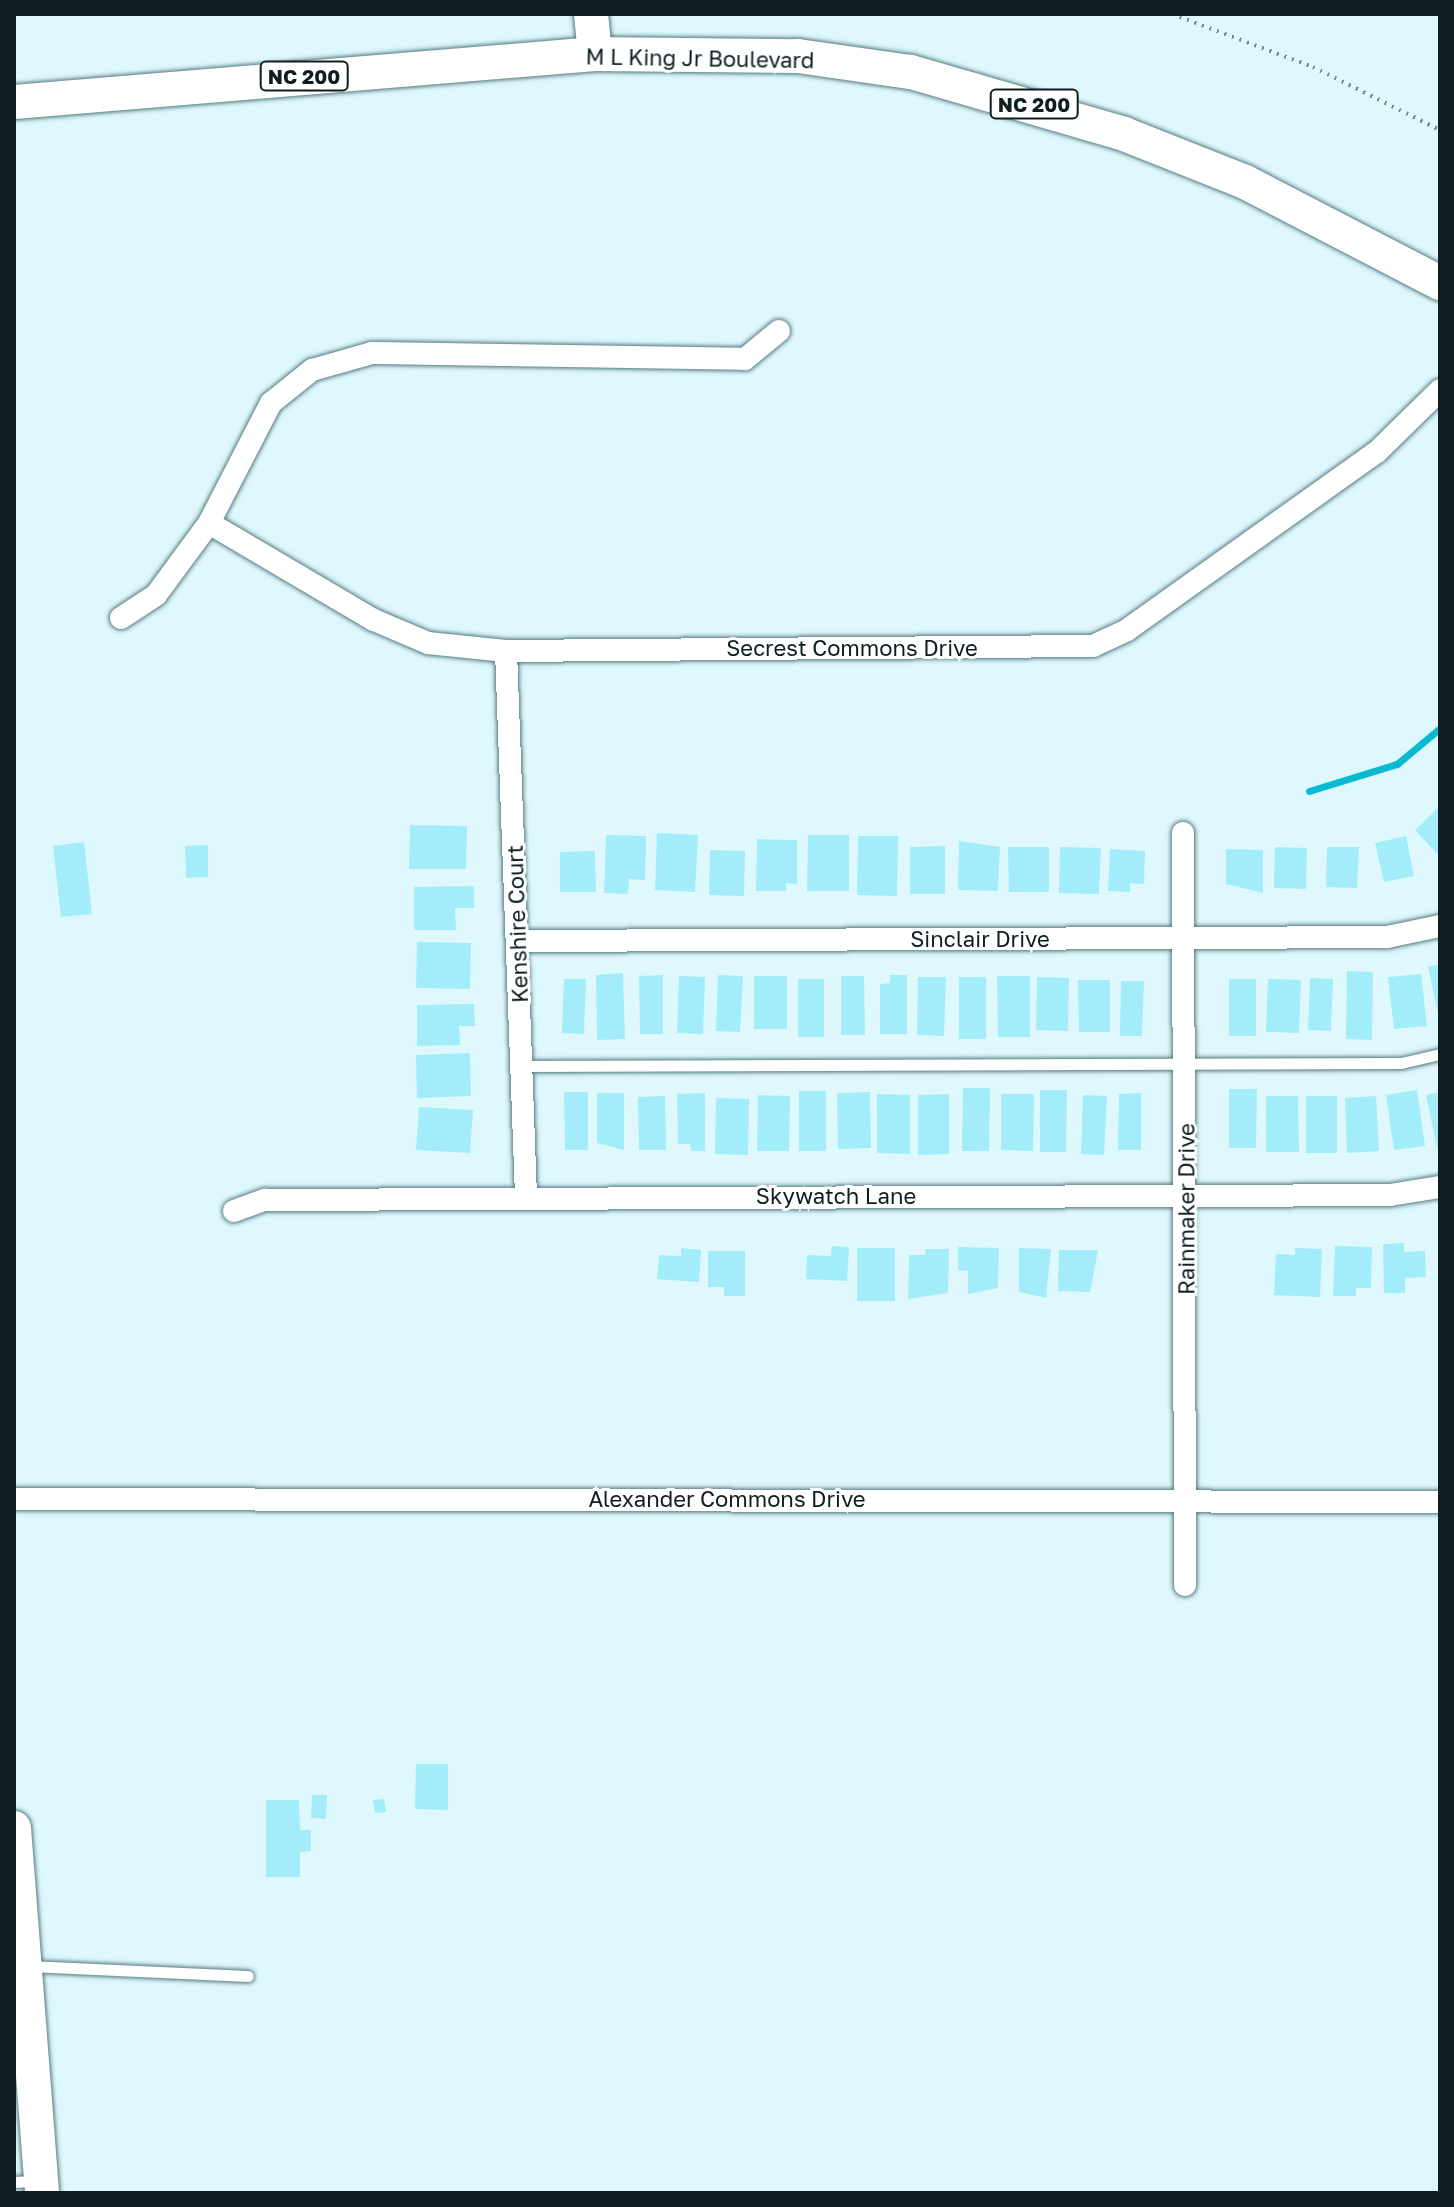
<!DOCTYPE html>
<html>
<head>
<meta charset="utf-8">
<style>
  body { margin:0 }
  #map { position:relative; width:1454px; height:2207px; overflow:hidden; background:#dff8fd; font-family:"Golos Text",sans-serif }
  div>[style] { position:absolute }
  .stream>* { height:7px; margin:-3.5px; padding:0 3.5px; transform-origin:3.5px; border-radius:3.5px; background:#07bad1 }
  .building>* { inset:0; background:#a3edfa }
  .path>* { height:4px; margin-top:-2px; transform-origin:0; background:repeating-linear-gradient(90deg,#788c90 0 2px,transparent 0 8px) }
  .roads { filter:drop-shadow(0 0 2px #557c83) drop-shadow(0 0 2px #557c83) }
  .lane>* { height:11px; margin:-5.5px; padding:0 5.5px; transform-origin:5.5px; border-radius:5.5px; background:#fff }
  .street>* { height:22px; margin:-11px; padding:0 11px; transform-origin:11px; border-radius:11px; background:#fff }
  .primary>* { height:34px; margin:-17px; padding:0 17px; transform-origin:17px; border-radius:17px; background:#fff }
  span { translate:-50% -50%; white-space:nowrap; text-align:center; line-height:1.15; -webkit-text-stroke:6px #fff; paint-order:stroke }
  .shield-label span { padding:2px 6px; background:#fff; border:2px solid; border-radius:6px; -webkit-text-stroke-width:0 }
  .shield-label { font-size:20px; color:#0d1d20; font-weight:700 }
  .street-label { font-size:22px; color:#0d1d20 }
  .frame { position:absolute; inset:0; border:16px solid #0d1d20; pointer-events:none }
</style>
</head>
<body>
<div id="map">
  <div class="stream">
    <i style="left:1309px;top:791px;width:92px;rotate:-17.1deg"></i>
    <i style="left:1397px;top:764px;width:56px;rotate:-39.9deg"></i>
  </div>
  <div class="building">
    <i style="clip-path:polygon(1438px 808px,1440px 809px,1440px 857px,1415px 830px)"></i>
    <i style="clip-path:polygon(410px 825px,467px 826px,466px 869px,409px 869px)"></i>
    <i style="clip-path:polygon(657px 833px,698px 835px,695px 892px,655px 890px)"></i>
    <i style="clip-path:polygon(606px 835px,646px 836px,645px 880px,629px 879px,628px 894px,604px 893px)"></i>
    <i style="clip-path:polygon(808px 835px,849px 835px,849px 891px,807px 891px)"></i>
    <i style="clip-path:polygon(858px 836px,898px 836px,897px 896px,857px 895px)"></i>
    <i style="clip-path:polygon(1406px 836px,1414px 876px,1384px 882px,1375px 843px)"></i>
    <i style="clip-path:polygon(757px 839px,797px 840px,797px 884px,786px 883px,786px 891px,756px 891px)"></i>
    <i style="clip-path:polygon(959px 841px,1000px 847px,998px 891px,958px 890px)"></i>
    <i style="clip-path:polygon(84px 842px,92px 914px,61px 917px,53px 846px)"></i>
    <i style="clip-path:polygon(208px 845px,208px 877px,186px 878px,185px 846px)"></i>
    <i style="clip-path:polygon(945px 846px,945px 894px,910px 894px,910px 847px)"></i>
    <i style="clip-path:polygon(1008px 847px,1049px 847px,1049px 892px,1009px 892px)"></i>
    <i style="clip-path:polygon(1060px 847px,1101px 848px,1099px 894px,1059px 893px)"></i>
    <i style="clip-path:polygon(1275px 847px,1307px 848px,1306px 889px,1274px 888px)"></i>
    <i style="clip-path:polygon(1327px 847px,1359px 847px,1357px 888px,1326px 887px)"></i>
    <i style="clip-path:polygon(1110px 849px,1145px 851px,1144px 884px,1130px 883px,1130px 892px,1108px 891px)"></i>
    <i style="clip-path:polygon(1226px 849px,1263px 850px,1263px 893px,1226px 884px)"></i>
    <i style="clip-path:polygon(710px 850px,745px 851px,744px 896px,709px 895px)"></i>
    <i style="clip-path:polygon(595px 851px,596px 892px,560px 892px,560px 852px)"></i>
    <i style="clip-path:polygon(474px 886px,474px 908px,455px 908px,456px 930px,414px 930px,414px 887px)"></i>
    <i style="clip-path:polygon(417px 942px,471px 943px,470px 989px,416px 988px)"></i>
    <i style="clip-path:polygon(1440px 964px,1440px 1018px,1439px 1018px,1428px 967px)"></i>
    <i style="clip-path:polygon(1347px 971px,1373px 972px,1372px 1040px,1346px 1039px)"></i>
    <i style="clip-path:polygon(623px 973px,625px 1039px,597px 1040px,596px 975px)"></i>
    <i style="clip-path:polygon(1421px 974px,1427px 1026px,1394px 1029px,1388px 977px)"></i>
    <i style="clip-path:polygon(663px 975px,663px 1034px,640px 1034px,639px 976px)"></i>
    <i style="clip-path:polygon(718px 975px,743px 976px,740px 1032px,716px 1031px)"></i>
    <i style="clip-path:polygon(890px 975px,907px 975px,907px 1034px,880px 1034px,880px 984px,890px 983px)"></i>
    <i style="clip-path:polygon(679px 976px,705px 977px,703px 1034px,677px 1033px)"></i>
    <i style="clip-path:polygon(754px 976px,787px 976px,787px 1029px,754px 1029px)"></i>
    <i style="clip-path:polygon(841px 976px,864px 976px,865px 1035px,841px 1035px)"></i>
    <i style="clip-path:polygon(997px 976px,1030px 976px,1030px 1037px,998px 1037px)"></i>
    <i style="clip-path:polygon(918px 977px,946px 977px,944px 1036px,917px 1035px)"></i>
    <i style="clip-path:polygon(959px 977px,986px 977px,986px 1039px,959px 1039px)"></i>
    <i style="clip-path:polygon(1037px 977px,1069px 978px,1068px 1031px,1036px 1030px)"></i>
    <i style="clip-path:polygon(1310px 978px,1333px 979px,1331px 1031px,1308px 1030px)"></i>
    <i style="clip-path:polygon(564px 979px,586px 979px,584px 1034px,562px 1033px)"></i>
    <i style="clip-path:polygon(798px 979px,824px 979px,824px 1037px,798px 1037px)"></i>
    <i style="clip-path:polygon(1229px 979px,1256px 979px,1256px 1036px,1229px 1036px)"></i>
    <i style="clip-path:polygon(1268px 979px,1301px 980px,1299px 1033px,1266px 1032px)"></i>
    <i style="clip-path:polygon(1078px 980px,1110px 980px,1110px 1032px,1079px 1032px)"></i>
    <i style="clip-path:polygon(1121px 981px,1144px 981px,1142px 1036px,1120px 1036px)"></i>
    <i style="clip-path:polygon(474px 1004px,475px 1026px,459px 1026px,460px 1045px,417px 1046px,417px 1005px)"></i>
    <i style="clip-path:polygon(470px 1053px,471px 1096px,417px 1098px,416px 1055px)"></i>
    <i style="clip-path:polygon(963px 1088px,990px 1088px,989px 1151px,962px 1151px)"></i>
    <i style="clip-path:polygon(1229px 1089px,1257px 1089px,1256px 1148px,1229px 1148px)"></i>
    <i style="clip-path:polygon(1040px 1090px,1067px 1090px,1066px 1152px,1040px 1152px)"></i>
    <i style="clip-path:polygon(1417px 1090px,1425px 1146px,1394px 1150px,1386px 1095px)"></i>
    <i style="clip-path:polygon(799px 1091px,826px 1091px,826px 1151px,799px 1151px)"></i>
    <i style="clip-path:polygon(564px 1092px,588px 1092px,588px 1150px,565px 1150px)"></i>
    <i style="clip-path:polygon(870px 1092px,871px 1148px,838px 1149px,837px 1093px)"></i>
    <i style="clip-path:polygon(1440px 1092px,1440px 1148px,1437px 1148px,1426px 1095px)"></i>
    <i style="clip-path:polygon(597px 1093px,624px 1093px,624px 1150px,597px 1143px)"></i>
    <i style="clip-path:polygon(705px 1093px,705px 1151px,691px 1151px,690px 1144px,678px 1144px,677px 1094px)"></i>
    <i style="clip-path:polygon(1141px 1093px,1141px 1150px,1118px 1150px,1119px 1094px)"></i>
    <i style="clip-path:polygon(877px 1094px,910px 1095px,910px 1154px,877px 1153px)"></i>
    <i style="clip-path:polygon(949px 1094px,949px 1154px,918px 1155px,918px 1095px)"></i>
    <i style="clip-path:polygon(1001px 1094px,1034px 1094px,1033px 1151px,1001px 1150px)"></i>
    <i style="clip-path:polygon(758px 1095px,790px 1096px,789px 1151px,757px 1151px)"></i>
    <i style="clip-path:polygon(1083px 1095px,1107px 1096px,1104px 1155px,1081px 1154px)"></i>
    <i style="clip-path:polygon(665px 1096px,666px 1150px,639px 1150px,638px 1097px)"></i>
    <i style="clip-path:polygon(1266px 1096px,1298px 1096px,1299px 1152px,1266px 1152px)"></i>
    <i style="clip-path:polygon(1306px 1096px,1337px 1096px,1337px 1153px,1306px 1153px)"></i>
    <i style="clip-path:polygon(1376px 1096px,1379px 1151px,1347px 1153px,1345px 1098px)"></i>
    <i style="clip-path:polygon(716px 1098px,749px 1099px,748px 1155px,715px 1154px)"></i>
    <i style="clip-path:polygon(419px 1107px,473px 1110px,470px 1153px,416px 1150px)"></i>
    <i style="clip-path:polygon(1404px 1243px,1404px 1252px,1425px 1251px,1426px 1277px,1405px 1278px,1405px 1293px,1384px 1293px,1383px 1244px)"></i>
    <i style="clip-path:polygon(832px 1246px,849px 1247px,847px 1281px,806px 1279px,807px 1255px,831px 1256px)"></i>
    <i style="clip-path:polygon(1335px 1246px,1372px 1247px,1371px 1288px,1356px 1288px,1356px 1296px,1333px 1296px)"></i>
    <i style="clip-path:polygon(958px 1247px,999px 1248px,998px 1288px,968px 1294px,968px 1271px,958px 1270px)"></i>
    <i style="clip-path:polygon(681px 1248px,701px 1250px,699px 1282px,657px 1279px,659px 1255px,681px 1256px)"></i>
    <i style="clip-path:polygon(857px 1248px,895px 1248px,895px 1301px,857px 1301px)"></i>
    <i style="clip-path:polygon(1019px 1248px,1051px 1249px,1046px 1298px,1019px 1292px)"></i>
    <i style="clip-path:polygon(1295px 1248px,1322px 1249px,1320px 1297px,1274px 1295px,1276px 1254px,1295px 1255px)"></i>
    <i style="clip-path:polygon(926px 1249px,949px 1249px,948px 1293px,908px 1299px,909px 1255px,925px 1255px)"></i>
    <i style="clip-path:polygon(1059px 1250px,1098px 1250px,1090px 1292px,1058px 1291px)"></i>
    <i style="clip-path:polygon(708px 1251px,745px 1251px,745px 1296px,724px 1296px,724px 1287px,708px 1287px)"></i>
    <i style="clip-path:polygon(416px 1764px,448px 1764px,448px 1810px,415px 1809px)"></i>
    <i style="clip-path:polygon(312px 1795px,327px 1795px,326px 1819px,311px 1818px)"></i>
    <i style="clip-path:polygon(384px 1799px,386px 1812px,375px 1813px,373px 1800px)"></i>
    <i style="clip-path:polygon(266px 1800px,299px 1800px,300px 1830px,311px 1830px,311px 1851px,300px 1852px,300px 1877px,266px 1877px)"></i>
  </div>
  <div class="path">
    <i style="left:1172px;top:14px;width:151px;rotate:20.6deg"></i>
    <i style="left:1313px;top:67px;width:142px;rotate:26.4deg"></i>
  </div>
  <div class="roads">
    <div class="lane">
      <i style="left:522px;top:1066px;width:879px;rotate:-0.2deg"></i>
      <i style="left:1401px;top:1063px;width:40px;rotate:-13deg"></i>
      <i style="left:29px;top:1966px;width:219px;rotate:2.6deg"></i>
      <i style="left:14px;top:2182px;width:22px;rotate:-3deg"></i>
    </div>
    <div class="street">
      <i style="left:209px;top:523px;width:191px;rotate:30.5deg"></i>
      <i style="left:374px;top:620px;width:59px;rotate:23.1deg"></i>
      <i style="left:428px;top:643px;width:78px;rotate:5.9deg"></i>
      <i style="left:506px;top:651px;width:587px;rotate:-0.49deg"></i>
      <i style="left:1093px;top:646px;width:38px;rotate:-25deg"></i>
      <i style="left:1127px;top:630px;width:307px;rotate:-35.5deg"></i>
      <i style="left:1377px;top:452px;width:88px;rotate:-44.5deg"></i>
      <i style="left:121px;top:618px;width:42px;rotate:-33.3deg"></i>
      <i style="left:156px;top:595px;width:89px;rotate:-53.6deg"></i>
      <i style="left:209px;top:523px;width:135px;rotate:-62.7deg"></i>
      <i style="left:271px;top:403px;width:53px;rotate:-38.8deg"></i>
      <i style="left:312px;top:370px;width:62px;rotate:-15.8deg"></i>
      <i style="left:372px;top:353px;width:373px;rotate:0.9deg"></i>
      <i style="left:745px;top:359px;width:44px;rotate:-39.5deg"></i>
      <i style="left:506px;top:651px;width:546px;rotate:87.9deg"></i>
      <i style="left:1183px;top:833px;width:752px;rotate:89.85deg"></i>
      <i style="left:518px;top:941px;width:869px;rotate:-0.26deg"></i>
      <i style="left:1387px;top:937px;width:54px;rotate:-11.7deg"></i>
      <i style="left:234px;top:1211px;width:33px;rotate:-20deg"></i>
      <i style="left:265px;top:1200px;width:1125px;rotate:-0.25deg"></i>
      <i style="left:1390px;top:1195px;width:51px;rotate:-9.1deg"></i>
      <i style="left:14px;top:1499px;width:1426px;rotate:0.12deg"></i>
    </div>
    <div class="primary">
      <i style="left:591px;top:14px;width:40px;rotate:84.3deg"></i>
      <i style="left:14px;top:102px;width:583px;rotate:-4.72deg"></i>
      <i style="left:595px;top:54px;width:203px;rotate:0.6deg"></i>
      <i style="left:798px;top:56px;width:114px;rotate:8.1deg"></i>
      <i style="left:911px;top:72px;width:222px;rotate:16.2deg"></i>
      <i style="left:1124px;top:134px;width:130px;rotate:21.6deg"></i>
      <i style="left:1245px;top:182px;width:220px;rotate:27.4deg"></i>
      <i style="left:14px;top:1828px;width:366px;rotate:85.6deg"></i>
    </div>
  </div>
  <div class="shield-label">
    <span style="left:304px;top:76px">NC 200</span>
    <span style="left:1034px;top:104px">NC 200</span>
  </div>
  <div class="street-label">
    <span style="left:700px;top:58px;rotate:1deg">M L King Jr Boulevard</span>
    <span style="left:852px;top:648px">Secrest Commons Drive</span>
    <span style="left:517px;top:924px;rotate:-92deg">Kenshire Court</span>
    <span style="left:980px;top:939px">Sinclair Drive</span>
    <span style="left:836px;top:1196px">Skywatch Lane</span>
    <span style="left:1186px;top:1209px;rotate:-90deg">Rainmaker Drive</span>
    <span style="left:727px;top:1499px">Alexander Commons Drive</span>
  </div>
  <div class="frame"></div>
</div>
</body>
</html>
